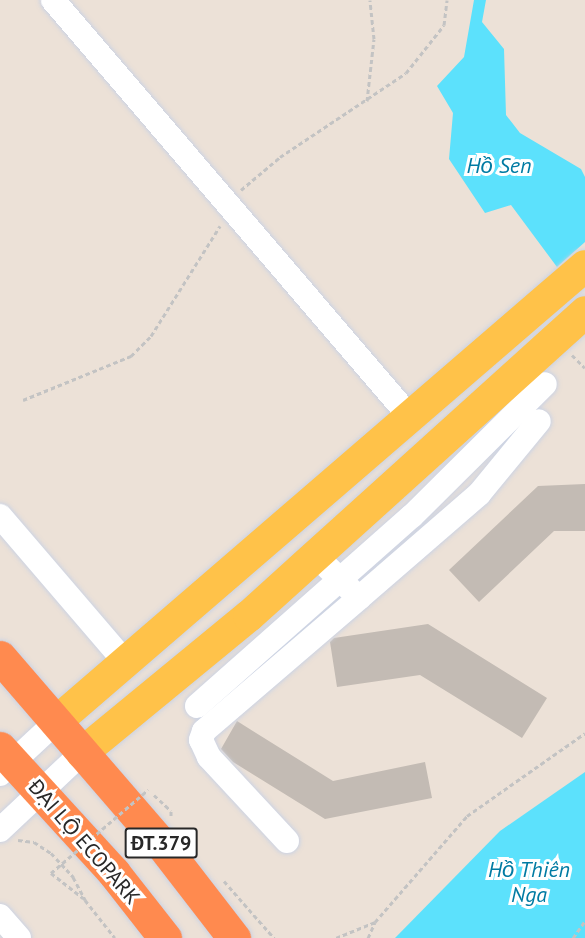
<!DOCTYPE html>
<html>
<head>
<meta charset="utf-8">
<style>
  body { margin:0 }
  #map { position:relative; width:585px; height:938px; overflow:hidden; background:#ece1d7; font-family:"PT Sans",sans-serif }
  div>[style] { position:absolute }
  .water>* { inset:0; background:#5ce1fc }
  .building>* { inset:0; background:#c3bbb4 }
  .path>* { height:3px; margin-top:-1.5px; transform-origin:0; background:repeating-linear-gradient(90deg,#c3c3c3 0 4.5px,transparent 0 7.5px) }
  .roads { filter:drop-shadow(0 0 2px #ccd3e3) drop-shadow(0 0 2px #ccd3e3) }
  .minor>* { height:24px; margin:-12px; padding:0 12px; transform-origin:12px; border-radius:12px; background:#fff }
  .major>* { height:32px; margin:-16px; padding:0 16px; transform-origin:16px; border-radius:16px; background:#ffc249 }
  .highway>* { height:33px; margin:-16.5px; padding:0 16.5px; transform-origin:16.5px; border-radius:16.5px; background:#ff8a4f }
  .path-bridge>* { height:3px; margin-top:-1.5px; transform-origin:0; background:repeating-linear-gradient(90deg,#c3c3c3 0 4.5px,transparent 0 7.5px) }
  span { translate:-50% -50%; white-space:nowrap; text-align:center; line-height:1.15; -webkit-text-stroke:6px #fff; paint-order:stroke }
  .shield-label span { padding:2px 4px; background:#fff; border:2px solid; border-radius:4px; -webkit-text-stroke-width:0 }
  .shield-label { font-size:20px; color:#282828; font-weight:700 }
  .street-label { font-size:21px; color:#282828 }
  .water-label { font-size:22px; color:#007ba3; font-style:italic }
</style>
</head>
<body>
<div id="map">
  <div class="water">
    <i style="clip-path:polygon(474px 0,486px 0,482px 22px,504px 49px,506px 115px,520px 133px,581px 169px,585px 177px,585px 242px,557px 267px,511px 205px,485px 213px,449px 159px,453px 113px,437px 86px,464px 57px)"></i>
    <i style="clip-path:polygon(585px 772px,585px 938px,395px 938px,500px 831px)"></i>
  </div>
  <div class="building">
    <i style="clip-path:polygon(585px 484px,585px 531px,554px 531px,479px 602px,449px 570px,538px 486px)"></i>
    <i style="clip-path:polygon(428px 624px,547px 698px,522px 738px,420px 675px,337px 687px,330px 642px,334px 638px)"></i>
    <i style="clip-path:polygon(237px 721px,333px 781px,425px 762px,432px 798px,325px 819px,233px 762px,221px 749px)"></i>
  </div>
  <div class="path">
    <i style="left:367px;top:101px;width:62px;rotate:-83.6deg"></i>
    <i style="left:374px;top:39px;width:39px;rotate:-96deg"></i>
    <i style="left:241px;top:190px;width:51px;rotate:-40.2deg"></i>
    <i style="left:280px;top:157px;width:151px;rotate:-33.7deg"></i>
    <i style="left:406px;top:73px;width:61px;rotate:-51.6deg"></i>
    <i style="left:444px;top:25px;width:25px;rotate:-83deg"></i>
    <i style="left:572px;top:355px;width:18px;rotate:45deg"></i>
    <i style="left:23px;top:400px;width:117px;rotate:-22.2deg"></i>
    <i style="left:131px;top:356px;width:28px;rotate:-45deg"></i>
    <i style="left:151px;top:336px;width:130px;rotate:-57.9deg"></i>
    <i style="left:154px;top:795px;width:23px;rotate:43deg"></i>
    <i style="left:171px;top:811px;width:6px;rotate:90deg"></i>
    <i style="left:18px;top:840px;width:16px;rotate:7deg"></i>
    <i style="left:34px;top:842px;width:20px;rotate:33deg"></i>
    <i style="left:51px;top:853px;width:33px;rotate:47deg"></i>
    <i style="left:73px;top:877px;width:26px;rotate:62deg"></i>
    <i style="left:85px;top:900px;width:48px;rotate:51.7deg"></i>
    <i style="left:51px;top:873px;width:41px;rotate:38deg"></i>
    <i style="left:224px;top:881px;width:76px;rotate:48.7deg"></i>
    <i style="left:336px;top:938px;width:42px;rotate:-22.3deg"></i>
    <i style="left:368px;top:938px;width:17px;rotate:-66deg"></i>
    <i style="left:375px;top:922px;width:140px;rotate:-49deg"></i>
    <i style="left:467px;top:816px;width:144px;rotate:-35.1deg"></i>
    <i style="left:573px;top:938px;width:21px;rotate:-55deg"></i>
  </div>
  <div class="roads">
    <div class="minor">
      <i style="left:53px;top:0;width:549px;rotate:49.43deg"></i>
      <i style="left:0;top:516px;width:192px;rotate:49.4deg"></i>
      <i style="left:316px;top:556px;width:60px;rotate:44.3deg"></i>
      <i style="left:359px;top:598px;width:159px;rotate:-40.9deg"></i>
      <i style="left:479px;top:494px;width:94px;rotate:-50.6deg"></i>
      <i style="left:197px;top:706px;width:287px;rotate:-41.5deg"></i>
      <i style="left:412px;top:516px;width:187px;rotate:-44.8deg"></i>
      <i style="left:0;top:774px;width:76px;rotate:-42.9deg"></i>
      <i style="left:0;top:830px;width:112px;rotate:-43.2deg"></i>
      <i style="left:287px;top:841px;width:115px;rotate:-132.9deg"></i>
      <i style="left:209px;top:757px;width:19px;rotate:-115deg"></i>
      <i style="left:201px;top:740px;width:9px;rotate:-72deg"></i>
      <i style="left:204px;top:731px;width:204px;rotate:-40.6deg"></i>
      <i style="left:0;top:916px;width:29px;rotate:49deg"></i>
    </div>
    <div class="major">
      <i style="left:56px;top:722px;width:698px;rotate:-40.76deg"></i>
      <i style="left:82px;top:753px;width:216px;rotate:-39.4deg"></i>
      <i style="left:249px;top:616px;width:453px;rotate:-42.1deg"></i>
    </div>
    <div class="highway">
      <i style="left:0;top:657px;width:243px;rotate:49.2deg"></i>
      <i style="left:159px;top:841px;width:123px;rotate:52.3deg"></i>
      <i style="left:0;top:748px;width:169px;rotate:47.6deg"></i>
      <i style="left:114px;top:873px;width:83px;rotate:51.9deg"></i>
    </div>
  </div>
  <div class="path-bridge">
    <i style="left:51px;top:873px;width:128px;rotate:-40.6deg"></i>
  </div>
  <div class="shield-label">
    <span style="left:161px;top:843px">ĐT.379</span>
  </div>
  <div class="street-label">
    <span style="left:84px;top:842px;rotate:49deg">ĐẠI LỘ ECOPARK</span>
  </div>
  <div class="water-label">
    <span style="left:499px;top:166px">Hồ Sen</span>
    <span style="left:529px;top:882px">Hồ Thiên<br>Nga</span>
  </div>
</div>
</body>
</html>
